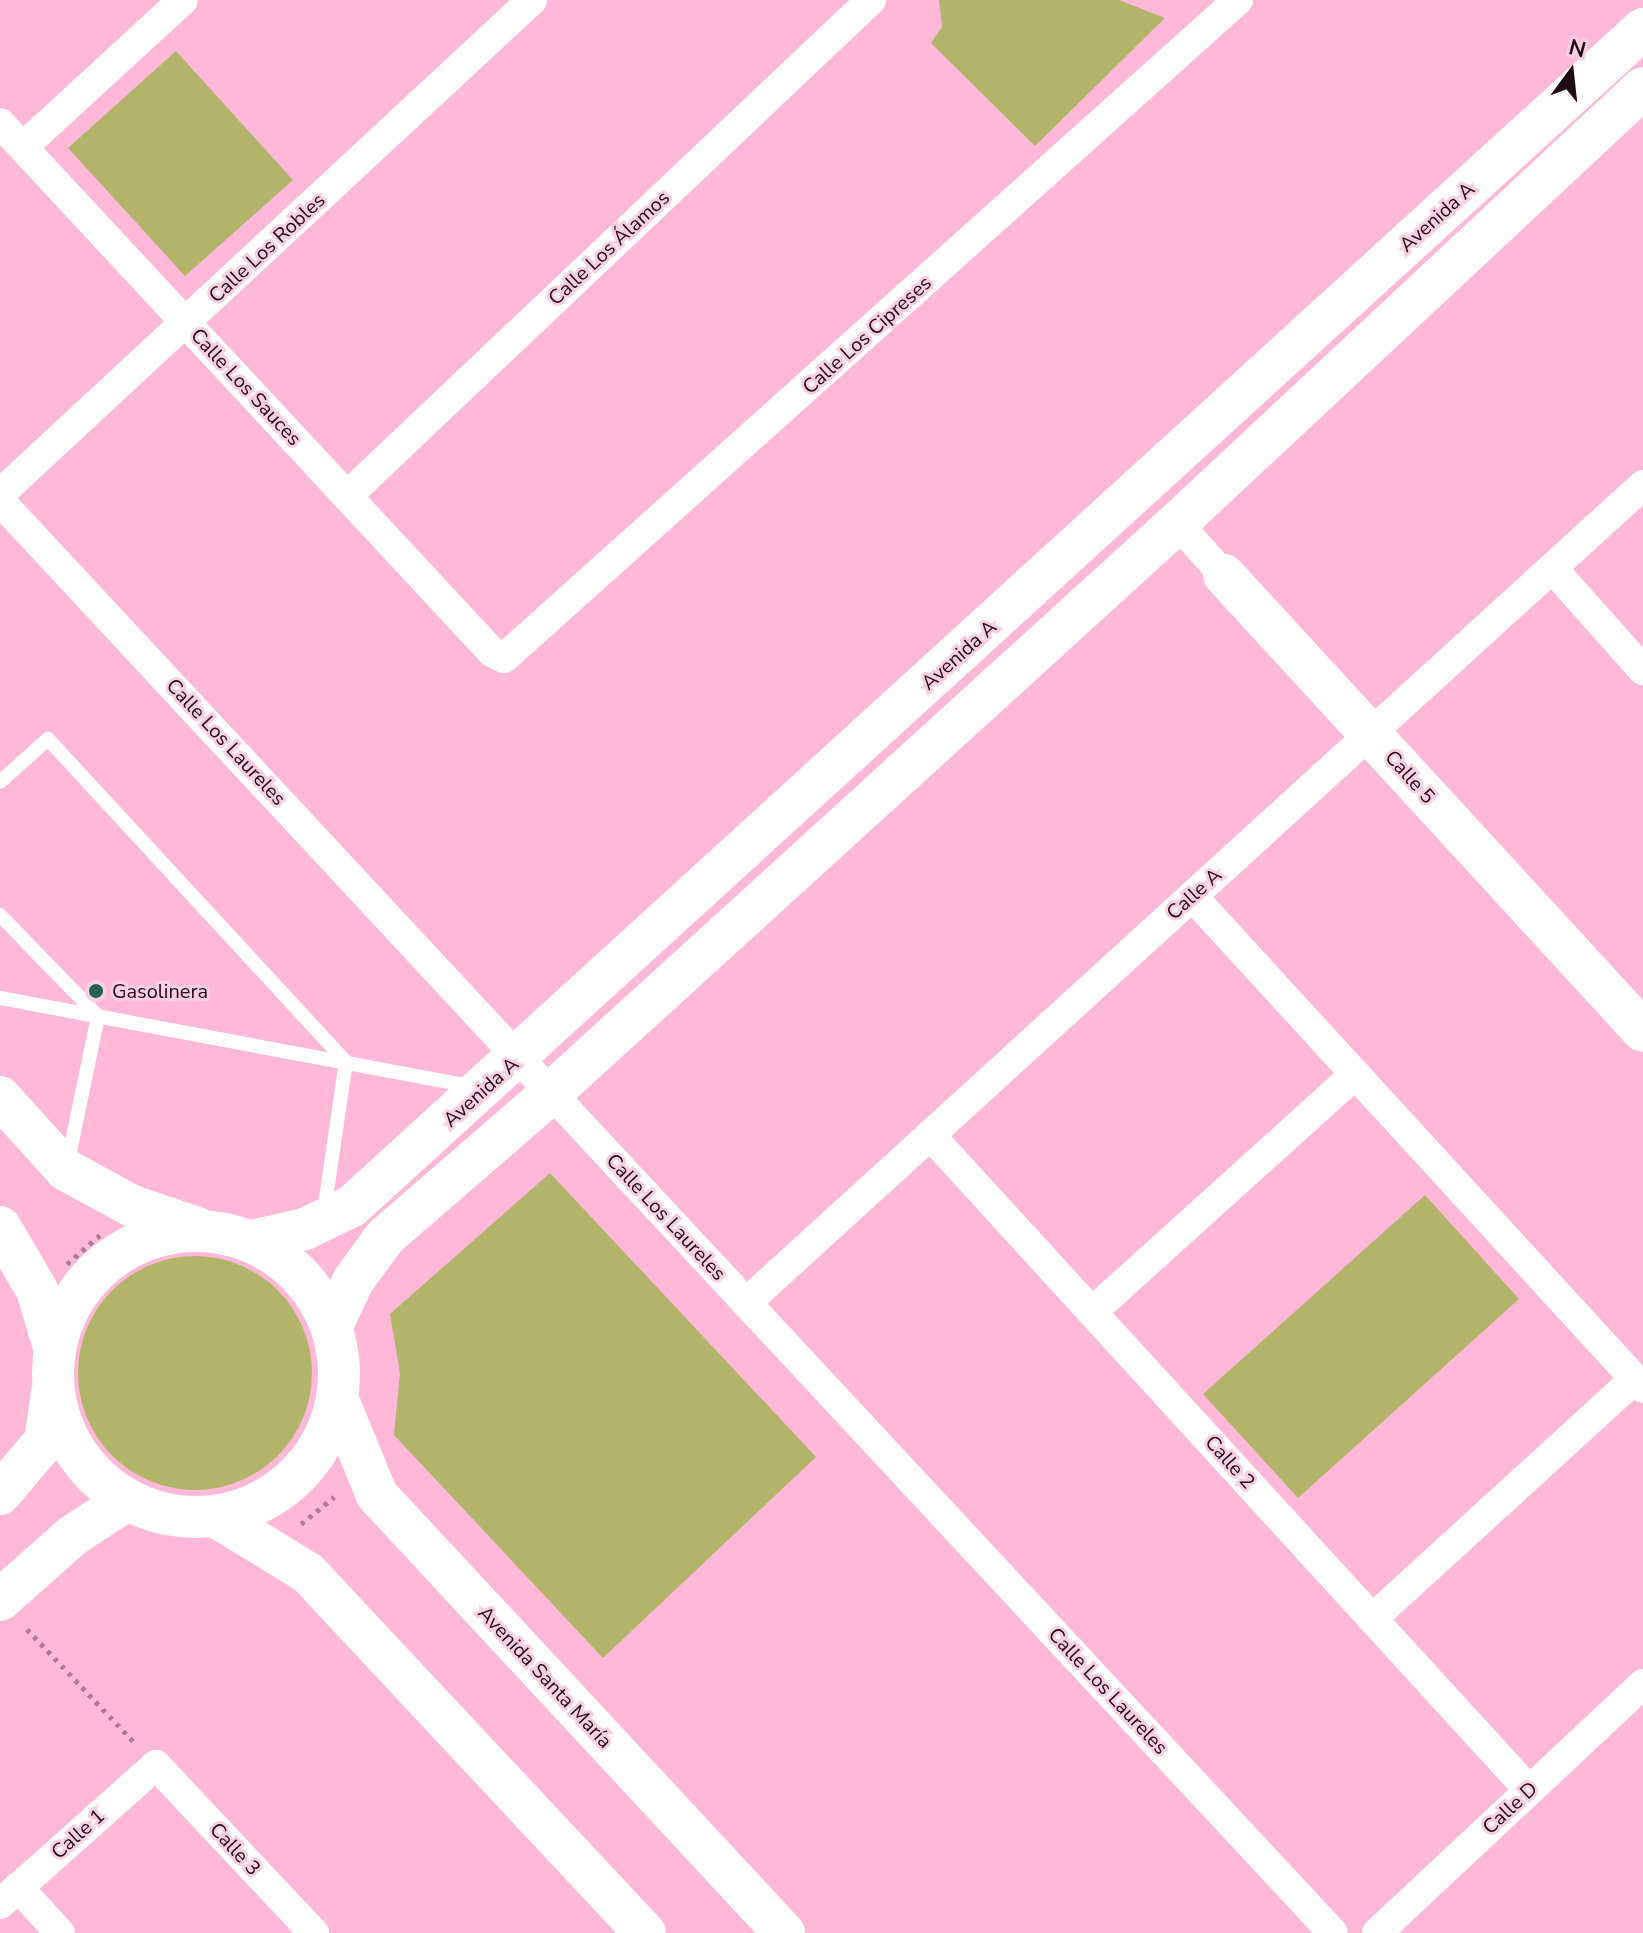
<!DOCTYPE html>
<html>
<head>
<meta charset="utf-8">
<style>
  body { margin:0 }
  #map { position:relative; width:1643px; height:1933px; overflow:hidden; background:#ffb8d8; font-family:"Nunito Sans",sans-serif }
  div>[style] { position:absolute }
  .green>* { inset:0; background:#b1b469 }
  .round { border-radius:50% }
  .path>* { height:5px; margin-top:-2.5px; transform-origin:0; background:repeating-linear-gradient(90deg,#b27b94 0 4px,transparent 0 10px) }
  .lane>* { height:14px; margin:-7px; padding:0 7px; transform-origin:7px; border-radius:7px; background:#fff }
  .street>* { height:30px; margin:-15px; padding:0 15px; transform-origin:15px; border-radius:15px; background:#fff }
  .secondary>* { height:42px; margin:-21px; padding:0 21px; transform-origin:21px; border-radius:21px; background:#fff }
  .secondary>.ring { margin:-21px; padding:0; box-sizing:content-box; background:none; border:42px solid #fff; border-radius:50% }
  .dots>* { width:22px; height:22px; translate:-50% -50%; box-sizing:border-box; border:4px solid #fbcfe2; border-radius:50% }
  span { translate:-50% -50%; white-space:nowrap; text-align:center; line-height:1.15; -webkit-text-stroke:6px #fbcfe2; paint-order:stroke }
  .street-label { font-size:20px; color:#220a16 }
  .poi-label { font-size:20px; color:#220a16 }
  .left { translate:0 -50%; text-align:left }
  .north { position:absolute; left:1531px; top:32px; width:80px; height:80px; -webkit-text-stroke:6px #fbcfe2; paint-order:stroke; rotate:15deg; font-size:22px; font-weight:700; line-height:32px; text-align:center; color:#220a16 }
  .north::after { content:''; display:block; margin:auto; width:28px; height:36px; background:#220a16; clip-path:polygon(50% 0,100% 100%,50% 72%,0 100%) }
</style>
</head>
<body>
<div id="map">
  <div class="green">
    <i style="clip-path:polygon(939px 0,1119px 0,1165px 18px,1035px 146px,931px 43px,942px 27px)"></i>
    <i style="clip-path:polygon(176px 51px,293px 180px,185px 276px,68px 148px)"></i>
    <i style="clip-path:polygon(550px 1173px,816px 1457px,603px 1658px,394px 1435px,400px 1373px,390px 1314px)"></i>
    <i style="clip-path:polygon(1425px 1195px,1519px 1299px,1298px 1498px,1203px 1394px)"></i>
    <i class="round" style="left:78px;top:1256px;width:234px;height:234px"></i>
  </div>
  <div class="path">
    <i style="left:67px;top:1264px;width:47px;rotate:-41.5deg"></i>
    <i style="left:301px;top:1524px;width:43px;rotate:-39.3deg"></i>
    <i style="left:27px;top:1629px;width:154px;rotate:46.6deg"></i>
  </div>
  <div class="lane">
    <i style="left:0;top:782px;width:64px;rotate:-41.9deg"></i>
    <i style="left:48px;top:739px;width:439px;rotate:47.3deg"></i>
    <i style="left:0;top:915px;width:141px;rotate:45.9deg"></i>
    <i style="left:0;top:998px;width:479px;rotate:10.6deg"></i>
    <i style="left:68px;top:1161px;width:148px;rotate:-78.3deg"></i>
    <i style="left:324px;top:1212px;width:152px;rotate:-81.7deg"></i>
  </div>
  <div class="street">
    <i style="left:0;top:123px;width:722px;rotate:47.08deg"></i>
    <i style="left:492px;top:652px;width:13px;rotate:27deg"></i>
    <i style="left:504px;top:658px;width:986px;rotate:-41.87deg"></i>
    <i style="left:23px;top:147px;width:217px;rotate:-42.6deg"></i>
    <i style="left:0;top:494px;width:726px;rotate:-42.88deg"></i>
    <i style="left:347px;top:496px;width:722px;rotate:-43.43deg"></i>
    <i style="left:0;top:501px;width:1956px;rotate:47.05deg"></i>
    <i style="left:1177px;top:523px;width:70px;rotate:47.9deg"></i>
    <i style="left:1552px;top:568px;width:137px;rotate:48.3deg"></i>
    <i style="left:1192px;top:896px;width:667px;rotate:47.49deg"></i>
    <i style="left:930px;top:1135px;width:888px;rotate:47.56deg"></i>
    <i style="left:746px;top:1303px;width:1214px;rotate:-42.36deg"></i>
    <i style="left:1092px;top:1312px;width:355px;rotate:-42.1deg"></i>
    <i style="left:1372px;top:1619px;width:356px;rotate:-42.4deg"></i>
    <i style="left:18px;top:1887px;width:62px;rotate:47.6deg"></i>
    <i style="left:0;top:1904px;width:209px;rotate:-41.7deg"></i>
    <i style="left:156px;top:1765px;width:231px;rotate:46.8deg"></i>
    <i style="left:1377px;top:1933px;width:364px;rotate:-43.1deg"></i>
  </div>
  <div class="secondary">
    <i style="left:1224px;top:575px;width:619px;rotate:47.42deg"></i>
    <i style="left:0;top:1097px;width:98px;rotate:47.9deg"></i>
    <i style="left:66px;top:1170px;width:75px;rotate:28.6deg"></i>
    <i style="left:132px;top:1206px;width:69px;rotate:18.7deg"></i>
    <i style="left:0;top:1227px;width:73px;rotate:59.6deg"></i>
    <i style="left:37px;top:1290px;width:59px;rotate:73.4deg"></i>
    <i class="ring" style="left:53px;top:1231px;width:244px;height:244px"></i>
    <i style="left:252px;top:1241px;width:54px;rotate:-12.8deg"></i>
    <i style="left:305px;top:1229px;width:52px;rotate:-26.1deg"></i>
    <i style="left:352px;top:1206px;width:1747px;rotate:-42.36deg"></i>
    <i style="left:332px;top:1326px;width:50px;rotate:-65deg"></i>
    <i style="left:353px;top:1281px;width:54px;rotate:-54deg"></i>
    <i style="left:385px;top:1237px;width:220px;rotate:-40.9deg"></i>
    <i style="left:551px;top:1093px;width:847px;rotate:-42.32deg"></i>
    <i style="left:1177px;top:523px;width:637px;rotate:-43.03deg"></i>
    <i style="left:338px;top:1400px;width:103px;rotate:67.7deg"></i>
    <i style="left:377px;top:1495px;width:598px;rotate:47.1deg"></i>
    <i style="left:0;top:1494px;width:70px;rotate:-49.7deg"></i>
    <i style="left:45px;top:1441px;width:49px;rotate:-81.7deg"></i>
    <i style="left:215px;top:1516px;width:109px;rotate:31.5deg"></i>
    <i style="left:308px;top:1573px;width:493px;rotate:46.9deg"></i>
    <i style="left:0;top:1600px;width:96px;rotate:-41.6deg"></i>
    <i style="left:72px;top:1536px;width:66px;rotate:-33.2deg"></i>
  </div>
  <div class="dots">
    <i style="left:96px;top:991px;background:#236250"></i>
  </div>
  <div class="street-label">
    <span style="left:1437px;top:217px;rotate:-42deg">Avenida A</span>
    <span style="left:267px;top:248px;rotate:-43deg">Calle Los Robles</span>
    <span style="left:609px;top:248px;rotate:-43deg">Calle Los Álamos</span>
    <span style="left:867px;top:335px;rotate:-42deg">Calle Los Cipreses</span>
    <span style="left:246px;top:387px;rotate:47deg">Calle Los Sauces</span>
    <span style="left:959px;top:655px;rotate:-42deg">Avenida A</span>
    <span style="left:226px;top:742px;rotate:47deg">Calle Los Laureles</span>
    <span style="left:1410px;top:777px;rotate:48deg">Calle 5</span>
    <span style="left:1194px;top:894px;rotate:-42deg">Calle A</span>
    <span style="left:481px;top:1092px;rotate:-42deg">Avenida A</span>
    <span style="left:666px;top:1217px;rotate:47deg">Calle Los Laureles</span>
    <span style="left:1230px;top:1462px;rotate:48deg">Calle 2</span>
    <span style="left:545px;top:1677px;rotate:47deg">Avenida Santa María</span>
    <span style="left:1108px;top:1691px;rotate:47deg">Calle Los Laureles</span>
    <span style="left:1510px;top:1808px;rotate:-43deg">Calle D</span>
    <span style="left:78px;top:1834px;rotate:-42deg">Calle 1</span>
    <span style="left:235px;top:1849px;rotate:47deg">Calle 3</span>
  </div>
  <div class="poi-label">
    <span class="left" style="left:112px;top:991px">Gasolinera</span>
  </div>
  <div class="north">N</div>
</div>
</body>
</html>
